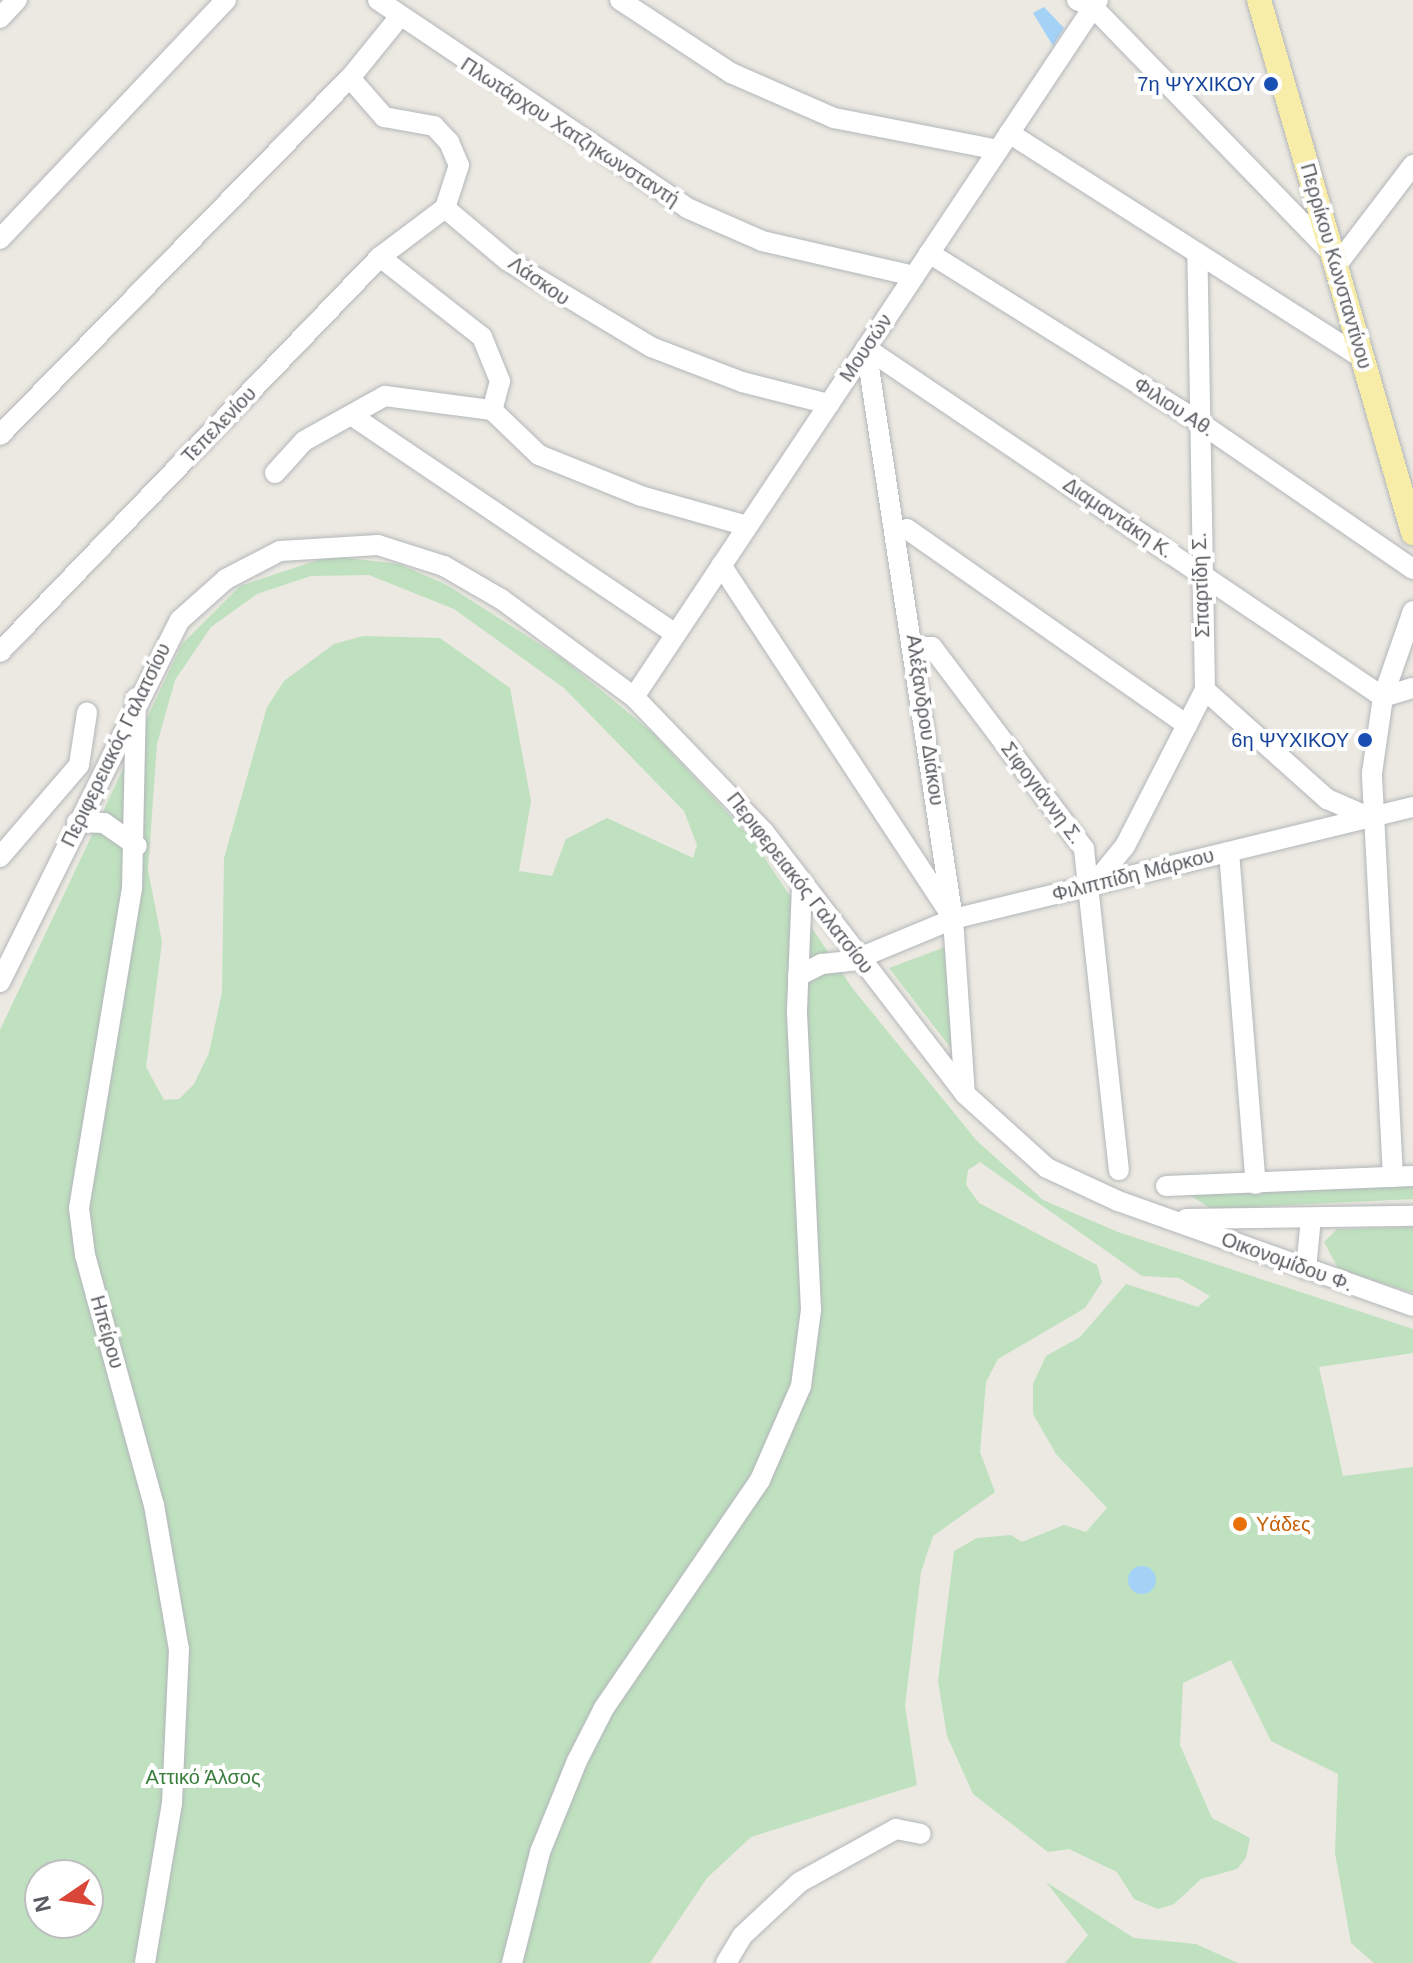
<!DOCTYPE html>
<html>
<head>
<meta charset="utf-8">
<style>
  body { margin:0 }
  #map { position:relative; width:1413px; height:1963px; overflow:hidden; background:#ebe9e1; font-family:Helvetica,sans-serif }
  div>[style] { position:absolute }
  .green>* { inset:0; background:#bfe1bf }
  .water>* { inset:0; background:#a4d2f7 }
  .round { border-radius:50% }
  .roads { filter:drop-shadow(0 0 2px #b3b6ba) drop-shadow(0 0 2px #b3b6ba) }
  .minor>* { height:20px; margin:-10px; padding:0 10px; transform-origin:10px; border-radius:10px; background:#fff }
  .major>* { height:24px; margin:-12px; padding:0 12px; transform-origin:12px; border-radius:12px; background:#f8eca9 }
  .dots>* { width:22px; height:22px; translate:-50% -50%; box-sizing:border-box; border:4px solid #fff; border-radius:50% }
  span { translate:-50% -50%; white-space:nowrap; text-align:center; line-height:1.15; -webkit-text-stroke:8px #fff; paint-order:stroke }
  .transit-label { font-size:20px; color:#164399 }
  .right { translate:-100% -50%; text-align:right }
  .street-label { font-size:20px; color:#595c60 }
  .food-label { font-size:20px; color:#c56008 }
  .left { translate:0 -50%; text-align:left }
  .park-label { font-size:20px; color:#3a7e3e }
  .north { position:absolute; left:24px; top:1859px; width:80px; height:80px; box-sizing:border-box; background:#fff; border:2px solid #bdbebf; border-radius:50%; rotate:257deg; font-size:22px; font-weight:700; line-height:32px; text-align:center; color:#595c60 }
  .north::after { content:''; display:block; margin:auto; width:28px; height:36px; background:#da4638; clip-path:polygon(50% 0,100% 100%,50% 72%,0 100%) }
</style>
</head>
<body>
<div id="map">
  <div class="green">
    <i style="clip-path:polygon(evenodd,330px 556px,399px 564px,447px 585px,563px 659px,653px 733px,751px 838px,853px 989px,977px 1141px,1043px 1200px,1118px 1232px,1413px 1329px,1413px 1353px,1319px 1367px,1343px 1476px,1413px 1467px,1413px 1963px,1374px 1963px,1351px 1943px,1335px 1853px,1338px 1774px,1271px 1741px,1231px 1660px,1183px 1683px,1180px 1745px,1212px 1818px,1250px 1838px,1246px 1858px,1237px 1869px,1201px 1879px,1174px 1904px,1158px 1909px,1134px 1899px,1117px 1872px,1069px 1849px,1048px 1852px,973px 1794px,947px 1736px,938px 1681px,954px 1551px,977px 1538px,1011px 1535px,1022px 1542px,1064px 1525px,1086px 1532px,1107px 1508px,1056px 1454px,1033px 1414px,1033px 1384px,1046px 1356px,1080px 1337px,1126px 1284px,1198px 1307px,1210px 1296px,1179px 1278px,1142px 1276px,980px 1162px,968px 1170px,966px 1185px,979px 1203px,1097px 1265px,1102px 1282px,1085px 1308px,998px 1359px,986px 1382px,980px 1452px,995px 1492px,933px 1536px,921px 1572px,905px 1706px,917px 1785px,751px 1837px,707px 1878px,650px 1963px,0 1963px,0 1030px,182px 644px,240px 586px,330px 556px,369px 575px,454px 609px,564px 688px,684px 811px,697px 845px,693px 858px,607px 818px,566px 839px,552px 876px,519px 871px,531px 801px,510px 688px,440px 638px,363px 636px,334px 644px,284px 681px,267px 707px,224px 858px,222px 992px,209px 1053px,194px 1084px,179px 1099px,164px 1100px,146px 1067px,162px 942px,148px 870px,157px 744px,175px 680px,211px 627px,257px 594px,311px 576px,369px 575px,330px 556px,40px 1875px,88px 1875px,88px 1923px,40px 1923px,40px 1875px)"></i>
    <i style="clip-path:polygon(948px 946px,957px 1056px,889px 968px)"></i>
    <i style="clip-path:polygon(1413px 1182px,1413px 1199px,1211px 1209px,1184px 1191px)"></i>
    <i style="clip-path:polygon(1413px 1227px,1413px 1293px,1339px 1270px,1324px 1242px,1337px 1229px)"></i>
    <i style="clip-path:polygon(1046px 1882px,1134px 1938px,1196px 1944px,1238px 1963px,1065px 1963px,1088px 1935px)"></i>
  </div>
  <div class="water">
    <i style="clip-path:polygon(1044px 7px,1064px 28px,1053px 46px,1033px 13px)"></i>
    <i class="round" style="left:1128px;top:1566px;width:28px;height:28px"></i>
  </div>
  <div class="roads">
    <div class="minor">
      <i style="left:378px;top:0;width:372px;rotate:33.9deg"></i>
      <i style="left:687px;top:208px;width:82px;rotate:23.7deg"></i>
      <i style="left:762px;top:241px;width:156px;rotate:13deg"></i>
      <i style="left:620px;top:0;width:133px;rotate:33.3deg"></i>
      <i style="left:731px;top:73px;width:112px;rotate:23.6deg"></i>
      <i style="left:834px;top:118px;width:167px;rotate:11deg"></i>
      <i style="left:1077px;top:0;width:17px;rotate:24deg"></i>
      <i style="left:1093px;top:7px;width:344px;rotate:45.9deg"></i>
      <i style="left:0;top:18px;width:25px;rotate:-47deg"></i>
      <i style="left:350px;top:78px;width:52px;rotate:48.9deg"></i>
      <i style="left:384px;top:117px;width:51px;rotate:10.2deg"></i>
      <i style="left:434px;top:126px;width:22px;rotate:47deg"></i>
      <i style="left:449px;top:142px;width:25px;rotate:67deg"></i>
      <i style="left:459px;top:165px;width:45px;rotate:108deg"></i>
      <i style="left:445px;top:208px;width:82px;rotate:40.1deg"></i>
      <i style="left:508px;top:261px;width:167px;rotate:31deg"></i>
      <i style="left:651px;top:347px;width:97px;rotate:21deg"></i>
      <i style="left:742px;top:382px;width:90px;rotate:14.2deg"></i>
      <i style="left:1009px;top:133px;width:419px;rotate:32.5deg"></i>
      <i style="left:0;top:239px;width:329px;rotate:-46.6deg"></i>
      <i style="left:929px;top:253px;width:315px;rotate:32deg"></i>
      <i style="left:1196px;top:420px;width:263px;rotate:34.5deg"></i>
      <i style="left:380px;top:257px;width:130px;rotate:38.1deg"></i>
      <i style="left:482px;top:337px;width:48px;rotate:67.8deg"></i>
      <i style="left:500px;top:381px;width:30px;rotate:105deg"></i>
      <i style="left:492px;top:410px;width:65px;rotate:43.8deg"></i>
      <i style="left:539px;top:455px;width:110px;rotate:21.9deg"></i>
      <i style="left:641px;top:496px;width:110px;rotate:15.8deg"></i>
      <i style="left:1336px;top:266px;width:127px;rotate:-52.7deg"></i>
      <i style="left:866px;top:348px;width:578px;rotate:81.34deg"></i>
      <i style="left:953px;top:919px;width:175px;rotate:86.1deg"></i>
      <i style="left:866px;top:348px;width:624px;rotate:34.02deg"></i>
      <i style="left:354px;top:417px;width:388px;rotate:34deg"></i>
      <i style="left:0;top:435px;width:500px;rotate:-45.6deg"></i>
      <i style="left:350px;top:78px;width:75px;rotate:-51deg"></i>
      <i style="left:275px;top:473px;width:43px;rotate:-47.8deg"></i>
      <i style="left:304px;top:441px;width:93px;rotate:-29.1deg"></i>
      <i style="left:385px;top:396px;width:108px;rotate:7.5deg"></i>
      <i style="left:898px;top:532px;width:9px;rotate:-18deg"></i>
      <i style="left:907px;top:529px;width:342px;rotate:35deg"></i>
      <i style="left:721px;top:565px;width:415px;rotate:56.7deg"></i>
      <i style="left:915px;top:647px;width:17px"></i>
      <i style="left:932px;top:647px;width:253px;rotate:53deg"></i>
      <i style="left:1084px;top:849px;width:323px;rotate:83.8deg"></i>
      <i style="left:0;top:652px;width:548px;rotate:-46.11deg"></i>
      <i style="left:380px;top:257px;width:81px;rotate:-37deg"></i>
      <i style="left:1205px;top:690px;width:164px;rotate:41.8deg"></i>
      <i style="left:1327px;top:799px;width:48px;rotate:23.4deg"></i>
      <i style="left:634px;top:697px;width:837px;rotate:-56.35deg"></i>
      <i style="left:1383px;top:697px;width:31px;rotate:-17deg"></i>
      <i style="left:136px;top:698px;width:190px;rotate:91.2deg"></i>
      <i style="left:132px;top:888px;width:324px;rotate:99.4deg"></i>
      <i style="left:79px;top:1208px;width:47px;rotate:82.7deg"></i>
      <i style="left:85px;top:1255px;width:259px;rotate:74.6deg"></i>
      <i style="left:154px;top:1505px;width:146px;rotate:80.2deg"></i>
      <i style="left:179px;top:1649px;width:154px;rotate:92.6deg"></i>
      <i style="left:172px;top:1803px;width:162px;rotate:99.6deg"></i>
      <i style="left:77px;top:822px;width:27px;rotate:2deg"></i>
      <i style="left:104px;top:823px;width:40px;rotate:34.9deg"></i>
      <i style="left:1229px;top:852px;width:333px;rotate:85.4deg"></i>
      <i style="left:0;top:857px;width:121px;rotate:-49.3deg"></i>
      <i style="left:79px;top:765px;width:53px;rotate:-81.3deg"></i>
      <i style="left:1093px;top:885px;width:50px;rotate:-50.6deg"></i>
      <i style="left:1125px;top:846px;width:175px;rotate:-62.9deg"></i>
      <i style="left:1205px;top:690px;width:437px;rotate:-91deg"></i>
      <i style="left:859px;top:958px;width:102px;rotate:-22.5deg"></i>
      <i style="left:953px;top:919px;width:473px;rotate:-13.7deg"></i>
      <i style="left:798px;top:976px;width:27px;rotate:-27deg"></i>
      <i style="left:822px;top:964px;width:39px;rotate:-6deg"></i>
      <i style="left:0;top:982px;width:404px;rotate:-63.6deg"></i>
      <i style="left:180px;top:620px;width:62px;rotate:-41.7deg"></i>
      <i style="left:226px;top:579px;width:61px;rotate:-27.4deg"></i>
      <i style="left:280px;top:551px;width:98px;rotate:-3.5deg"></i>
      <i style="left:378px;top:545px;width:69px;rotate:17.7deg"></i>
      <i style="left:444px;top:566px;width:66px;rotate:30.1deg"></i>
      <i style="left:501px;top:599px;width:165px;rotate:36.4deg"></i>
      <i style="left:634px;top:697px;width:187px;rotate:46.1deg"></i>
      <i style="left:764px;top:832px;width:330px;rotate:52.5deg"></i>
      <i style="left:965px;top:1094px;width:110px;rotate:42.1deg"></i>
      <i style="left:1047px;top:1168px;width:78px;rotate:24.9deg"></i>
      <i style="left:1118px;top:1201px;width:313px;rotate:19.6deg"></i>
      <i style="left:1393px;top:1177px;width:405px;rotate:-93deg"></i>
      <i style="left:1372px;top:773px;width:77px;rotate:-81.8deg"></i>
      <i style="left:1383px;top:697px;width:91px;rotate:-70.8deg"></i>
      <i style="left:1166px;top:1186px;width:247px;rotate:-2.3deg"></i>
      <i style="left:1186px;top:1219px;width:227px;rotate:-0.8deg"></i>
      <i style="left:1306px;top:1269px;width:51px;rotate:-84.4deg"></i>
      <i style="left:512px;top:1963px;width:114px;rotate:-75.8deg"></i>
      <i style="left:540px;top:1852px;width:98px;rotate:-67.9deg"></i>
      <i style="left:577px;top:1761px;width:59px;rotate:-63deg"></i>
      <i style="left:604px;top:1708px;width:276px;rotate:-55.6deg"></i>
      <i style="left:760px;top:1480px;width:103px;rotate:-66.4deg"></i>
      <i style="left:801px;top:1386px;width:77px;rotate:-82.5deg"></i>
      <i style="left:811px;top:1310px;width:300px;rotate:-92.7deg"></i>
      <i style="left:797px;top:1010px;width:127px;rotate:-87.7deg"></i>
      <i style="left:726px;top:1963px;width:31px;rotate:-59deg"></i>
      <i style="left:742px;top:1936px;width:79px;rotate:-43deg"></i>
      <i style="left:800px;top:1882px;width:110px;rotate:-28.9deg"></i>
      <i style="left:896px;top:1829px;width:25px;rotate:11deg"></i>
    </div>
    <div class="major">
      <i style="left:1259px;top:0;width:555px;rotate:73.88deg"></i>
    </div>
  </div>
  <div class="dots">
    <i style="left:1271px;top:84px;background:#1a4fb4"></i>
    <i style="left:1365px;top:740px;background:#1a4fb4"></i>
    <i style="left:1240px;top:1524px;background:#e8710a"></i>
  </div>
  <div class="transit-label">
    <span class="right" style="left:1255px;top:84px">7η ΨΥΧΙΚΟΥ</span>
    <span class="right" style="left:1349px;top:740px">6η ΨΥΧΙΚΟΥ</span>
  </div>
  <div class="street-label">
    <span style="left:570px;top:132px;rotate:33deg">Πλωτάρχου Χατζηκωνσταντή</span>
    <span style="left:1336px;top:266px;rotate:74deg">Περρίκου Κωνσταντίνου</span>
    <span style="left:539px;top:281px;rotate:35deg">Λάσκου</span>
    <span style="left:866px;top:348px;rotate:-56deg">Μουσών</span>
    <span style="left:1174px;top:407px;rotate:33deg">Φιλιου Αθ.</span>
    <span style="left:219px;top:425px;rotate:-46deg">Τεπελενίου</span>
    <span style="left:1118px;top:518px;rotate:34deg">Διαμαντάκη Κ.</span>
    <span style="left:1201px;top:585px;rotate:-92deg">Σπαρτίδη Σ.</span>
    <span style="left:925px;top:720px;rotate:82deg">Αλέξανδρου Διάκου</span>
    <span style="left:116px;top:745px;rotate:-64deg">Περιφερειακός Γαλατσίου</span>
    <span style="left:1042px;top:793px;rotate:53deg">Σιφογιάννη Σ.</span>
    <span style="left:1133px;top:875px;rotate:-14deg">Φιλιππίδη Μάρκου</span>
    <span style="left:800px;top:883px;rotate:52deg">Περιφερειακός Γαλατσίου</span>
    <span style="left:1287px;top:1262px;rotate:20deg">Οικονομίδου Φ.</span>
    <span style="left:107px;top:1332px;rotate:74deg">Ηπείρου</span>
  </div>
  <div class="food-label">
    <span class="left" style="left:1256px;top:1524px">Υάδες</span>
  </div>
  <div class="park-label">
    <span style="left:203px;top:1777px">Αττικό Άλσος</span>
  </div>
  <div class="north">N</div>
</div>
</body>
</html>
